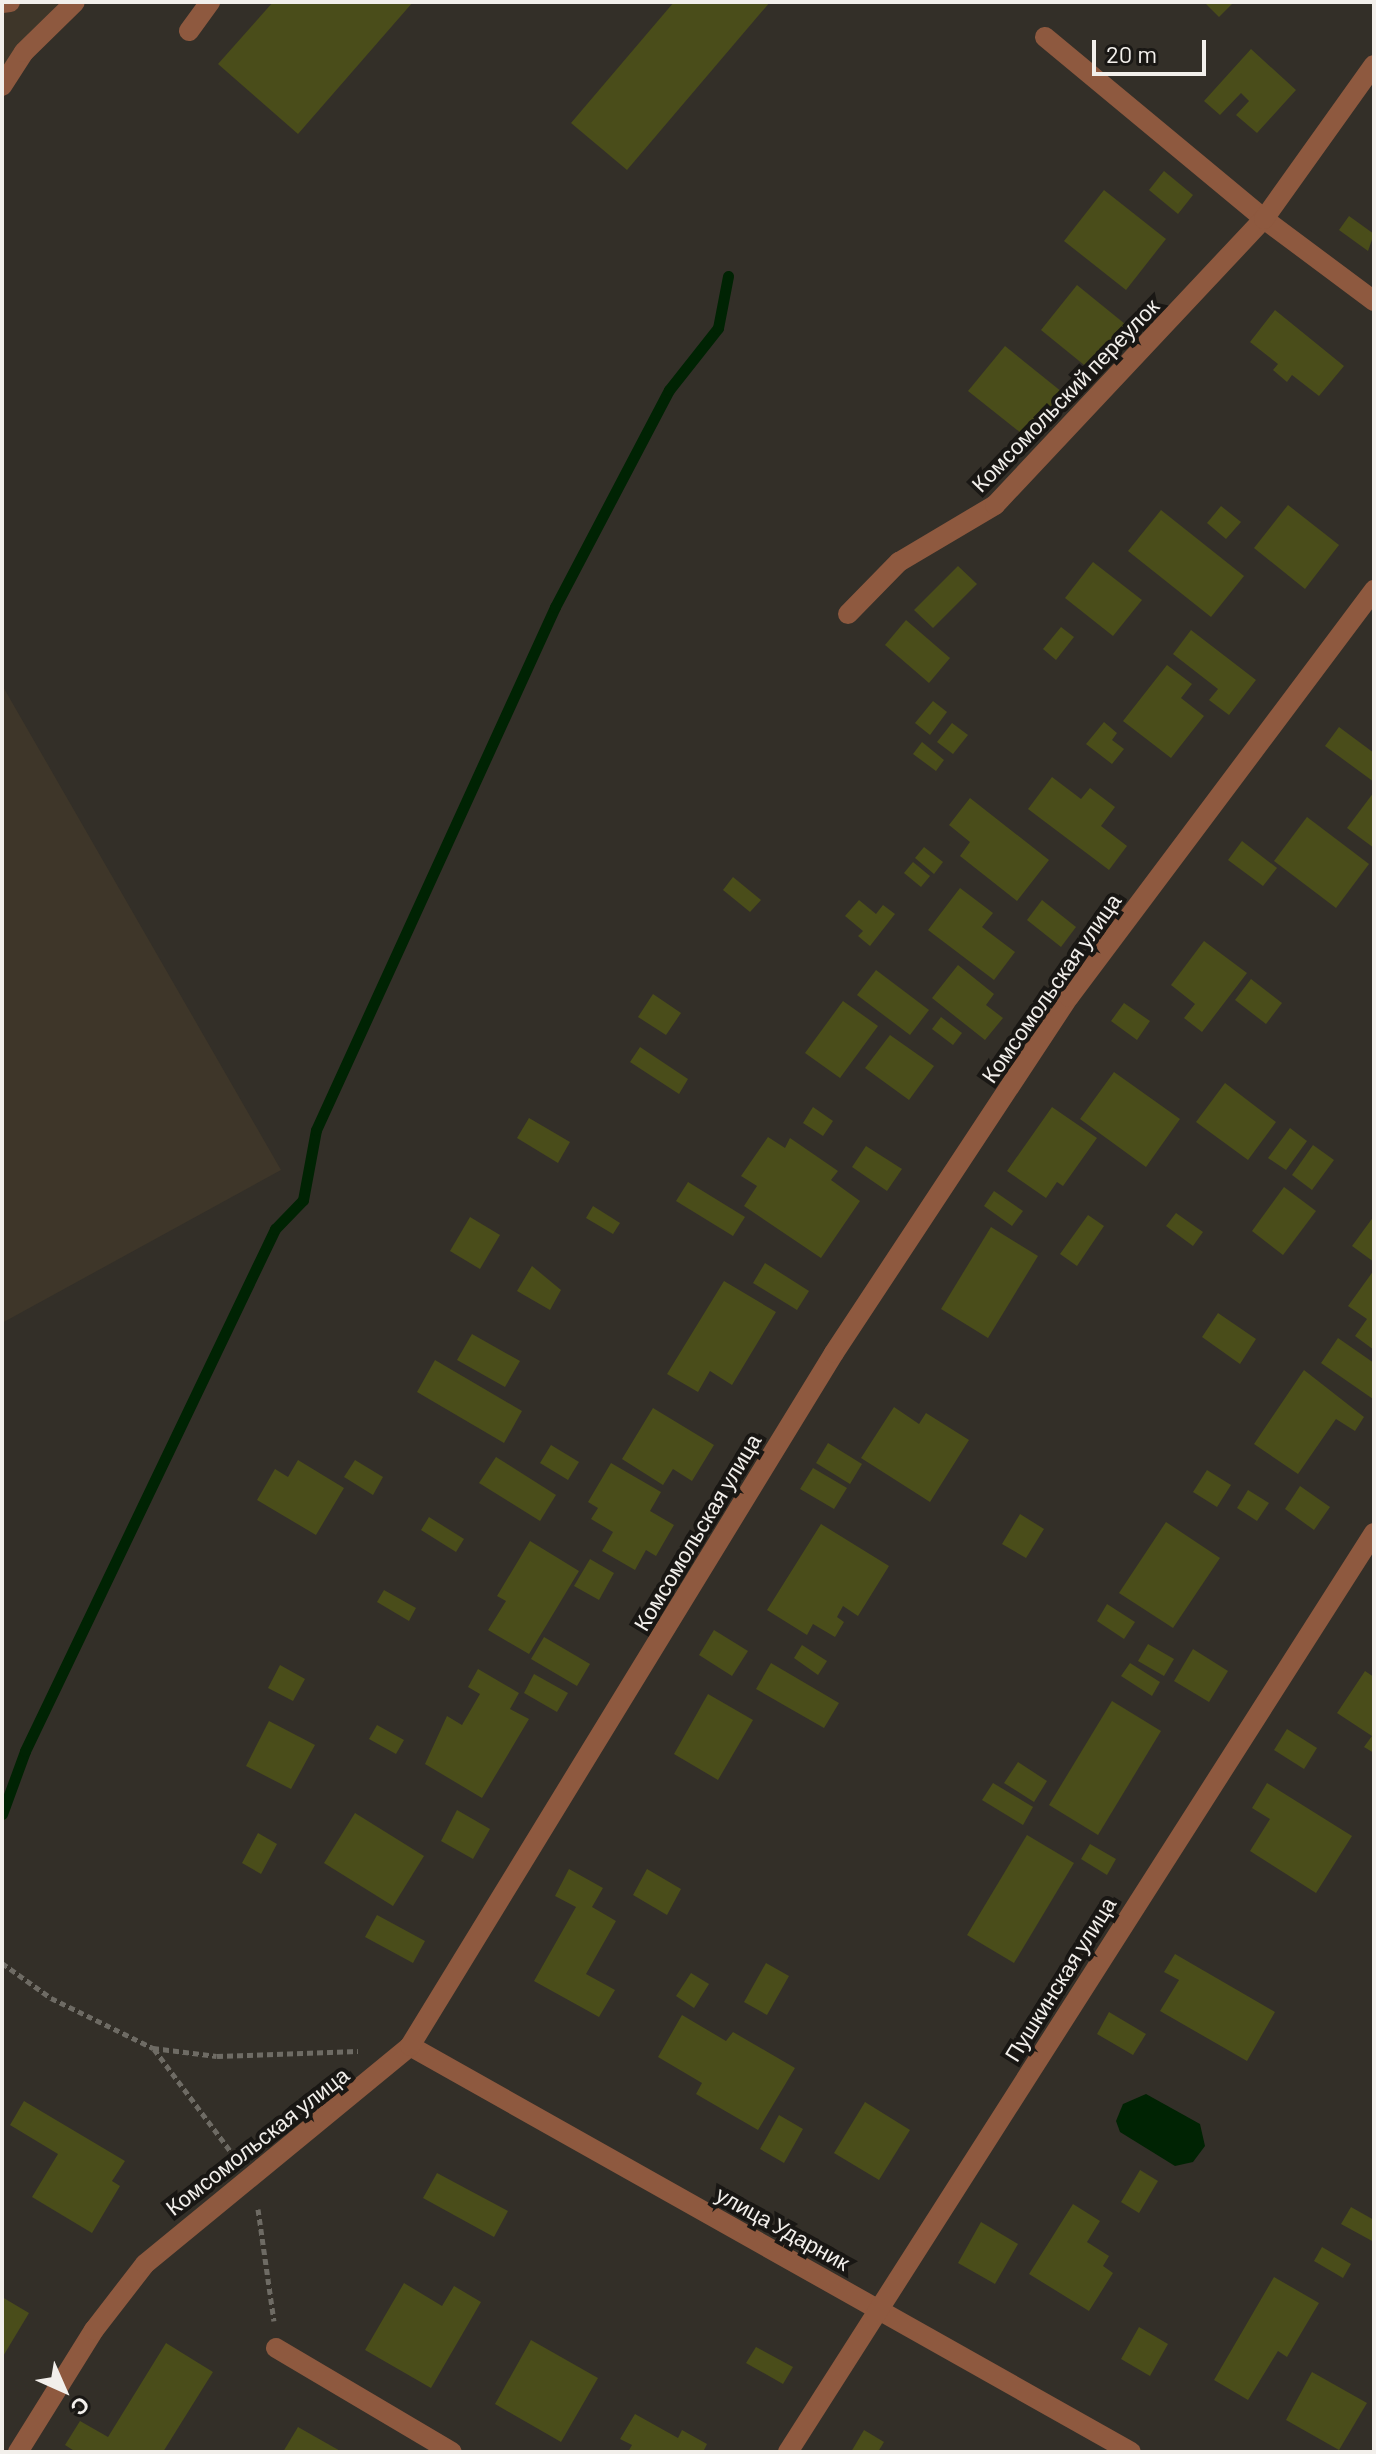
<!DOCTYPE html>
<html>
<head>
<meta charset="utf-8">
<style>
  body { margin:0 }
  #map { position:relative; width:1376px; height:2454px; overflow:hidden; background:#332f28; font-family:Barlow,sans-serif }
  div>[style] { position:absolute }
  .built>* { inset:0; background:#3e3629 }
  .water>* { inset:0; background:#002303 }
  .stream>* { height:11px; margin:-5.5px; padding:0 5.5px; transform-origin:5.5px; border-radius:5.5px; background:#002303 }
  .building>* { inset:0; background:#4a4d1a }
  .path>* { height:5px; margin-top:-2.5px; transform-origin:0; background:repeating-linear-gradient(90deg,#6e6b64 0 6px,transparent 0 10px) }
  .minor>* { height:20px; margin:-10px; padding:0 10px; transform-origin:10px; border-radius:10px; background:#8e593f }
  span { translate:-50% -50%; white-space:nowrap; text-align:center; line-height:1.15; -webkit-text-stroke:8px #191714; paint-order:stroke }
  .street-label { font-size:22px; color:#f2efeb }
  .frame { position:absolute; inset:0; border:4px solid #f2efeb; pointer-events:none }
  .north { position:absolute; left:24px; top:2350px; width:80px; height:80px; -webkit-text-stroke:6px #191714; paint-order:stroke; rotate:135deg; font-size:22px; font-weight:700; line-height:32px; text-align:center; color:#f2efeb }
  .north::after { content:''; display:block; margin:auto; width:28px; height:36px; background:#f2efeb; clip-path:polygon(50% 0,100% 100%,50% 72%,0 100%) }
  .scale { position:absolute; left:1092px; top:40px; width:114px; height:36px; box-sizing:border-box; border:4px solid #f2efeb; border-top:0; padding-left:10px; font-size:24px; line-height:28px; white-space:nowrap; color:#f2efeb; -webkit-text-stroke:6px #191714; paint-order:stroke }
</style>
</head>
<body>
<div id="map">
  <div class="built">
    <i style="clip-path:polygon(2px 2px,60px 2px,2px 71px)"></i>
    <i style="clip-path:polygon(2px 685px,281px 1170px,2px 1323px)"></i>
  </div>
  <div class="water">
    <i style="clip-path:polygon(1146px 2094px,1200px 2124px,1205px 2146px,1193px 2162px,1175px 2166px,1120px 2132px,1116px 2121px,1123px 2104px)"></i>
  </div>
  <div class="stream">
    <i style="left:2px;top:1814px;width:67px;rotate:-69.9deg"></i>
    <i style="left:25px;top:1751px;width:579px;rotate:-64.41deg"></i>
    <i style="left:275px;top:1229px;width:40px;rotate:-46deg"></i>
    <i style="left:303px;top:1200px;width:71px;rotate:-79.5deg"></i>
    <i style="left:316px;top:1130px;width:575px;rotate:-65.44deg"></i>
    <i style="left:555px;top:607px;width:245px;rotate:-62.3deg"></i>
    <i style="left:669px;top:390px;width:79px;rotate:-51.7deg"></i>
    <i style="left:718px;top:328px;width:53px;rotate:-79.1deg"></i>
  </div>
  <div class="building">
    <i style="clip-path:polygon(273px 2px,413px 2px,298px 134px,218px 64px)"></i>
    <i style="clip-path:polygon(674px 2px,770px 2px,627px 170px,571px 123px)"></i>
    <i style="clip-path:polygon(1204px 2px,1234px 2px,1219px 17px)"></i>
    <i style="clip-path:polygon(1251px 49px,1296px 90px,1257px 133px,1236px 115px,1249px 101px,1241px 93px,1220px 115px,1204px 101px)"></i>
    <i style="clip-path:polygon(1164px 171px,1193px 195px,1178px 214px,1149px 190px)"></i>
    <i style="clip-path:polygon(1104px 190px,1166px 239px,1126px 290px,1064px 241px)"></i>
    <i style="clip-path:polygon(1349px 216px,1374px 234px,1368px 251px,1339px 230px)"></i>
    <i style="clip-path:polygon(1077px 285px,1125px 324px,1089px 369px,1041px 330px)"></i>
    <i style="clip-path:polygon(1275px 310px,1344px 366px,1319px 396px,1292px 375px,1287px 382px,1273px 370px,1278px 364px,1250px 342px)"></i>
    <i style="clip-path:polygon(1005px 346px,1062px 392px,1026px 437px,968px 391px)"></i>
    <i style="clip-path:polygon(1288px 505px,1339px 545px,1305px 589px,1254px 548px)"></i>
    <i style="clip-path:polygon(1221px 506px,1241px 522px,1226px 539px,1207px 523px)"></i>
    <i style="clip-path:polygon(1161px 510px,1244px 576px,1211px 617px,1128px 551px)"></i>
    <i style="clip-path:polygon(1093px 562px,1142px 600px,1113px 636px,1065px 598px)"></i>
    <i style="clip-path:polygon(958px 566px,977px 584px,933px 628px,914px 610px)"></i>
    <i style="clip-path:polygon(906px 620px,950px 658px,929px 683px,885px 645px)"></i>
    <i style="clip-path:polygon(1061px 627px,1074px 637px,1056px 660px,1043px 649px)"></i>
    <i style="clip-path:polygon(1191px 630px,1256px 680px,1229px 715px,1209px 700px,1218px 689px,1173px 654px)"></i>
    <i style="clip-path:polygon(1167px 665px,1192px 684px,1181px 698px,1204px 716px,1171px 758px,1123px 721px)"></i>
    <i style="clip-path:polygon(933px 701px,947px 712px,930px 735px,915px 723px)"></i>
    <i style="clip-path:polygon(1104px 722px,1117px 733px,1112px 740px,1124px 749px,1112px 764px,1086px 744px)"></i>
    <i style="clip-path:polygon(952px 723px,968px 735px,953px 754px,937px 742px)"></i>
    <i style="clip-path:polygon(1339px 727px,1374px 753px,1374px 782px,1325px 746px)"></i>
    <i style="clip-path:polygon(922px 742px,944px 760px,936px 771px,913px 754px)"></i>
    <i style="clip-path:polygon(1052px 777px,1081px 799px,1090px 788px,1115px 807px,1101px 826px,1127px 846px,1109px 870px,1028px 809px)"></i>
    <i style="clip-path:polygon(1374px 792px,1374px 848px,1347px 828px)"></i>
    <i style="clip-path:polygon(970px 798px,1049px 860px,1017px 901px,960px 856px,970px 842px,949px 825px)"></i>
    <i style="clip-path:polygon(1307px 817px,1369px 864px,1336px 908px,1274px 861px)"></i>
    <i style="clip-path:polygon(1242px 841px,1277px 868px,1263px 886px,1228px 860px)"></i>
    <i style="clip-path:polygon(924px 847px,943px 862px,934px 874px,915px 858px)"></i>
    <i style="clip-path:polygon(913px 862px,930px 876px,921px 887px,904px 873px)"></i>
    <i style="clip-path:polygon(733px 877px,761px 900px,750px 912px,723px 890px)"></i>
    <i style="clip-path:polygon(960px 888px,993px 913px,982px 927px,1015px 952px,994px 980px,928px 930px)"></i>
    <i style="clip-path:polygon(859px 900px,876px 914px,883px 905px,895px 914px,870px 946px,858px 936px,863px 931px,845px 916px)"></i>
    <i style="clip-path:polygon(1042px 900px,1076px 927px,1061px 947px,1027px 920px)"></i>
    <i style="clip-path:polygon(1204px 941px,1247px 973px,1202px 1032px,1184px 1018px,1195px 1004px,1171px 985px)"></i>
    <i style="clip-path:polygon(958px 965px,994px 994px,986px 1005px,1003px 1018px,985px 1040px,932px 998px)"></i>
    <i style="clip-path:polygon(876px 970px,929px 1010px,910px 1035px,857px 995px)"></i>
    <i style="clip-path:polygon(1251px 979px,1282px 1003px,1266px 1024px,1235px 1000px)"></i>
    <i style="clip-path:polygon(653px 994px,681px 1013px,666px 1035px,638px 1017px)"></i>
    <i style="clip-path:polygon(843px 1001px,878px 1026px,840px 1078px,805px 1053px)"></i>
    <i style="clip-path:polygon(1124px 1003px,1150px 1021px,1137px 1040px,1111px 1021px)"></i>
    <i style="clip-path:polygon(941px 1017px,962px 1033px,953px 1045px,932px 1029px)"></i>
    <i style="clip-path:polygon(890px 1035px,934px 1066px,909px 1100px,865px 1068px)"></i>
    <i style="clip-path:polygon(640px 1047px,688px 1079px,679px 1094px,630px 1062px)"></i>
    <i style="clip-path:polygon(1114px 1072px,1180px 1119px,1146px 1167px,1080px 1119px)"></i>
    <i style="clip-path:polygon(1225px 1083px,1276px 1122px,1248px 1160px,1196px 1122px)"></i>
    <i style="clip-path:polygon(813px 1107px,833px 1121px,823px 1136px,803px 1123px)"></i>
    <i style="clip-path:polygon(1052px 1107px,1097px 1138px,1063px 1186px,1057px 1182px,1046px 1198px,1007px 1171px)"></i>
    <i style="clip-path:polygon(529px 1118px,570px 1142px,558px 1163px,517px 1138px)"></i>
    <i style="clip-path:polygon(1290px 1128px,1307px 1141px,1286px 1170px,1268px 1158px)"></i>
    <i style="clip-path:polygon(768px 1137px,785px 1148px,790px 1138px,838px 1171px,831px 1180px,860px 1201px,821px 1258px,744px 1206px,757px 1186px,741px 1176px)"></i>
    <i style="clip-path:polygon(1313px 1145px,1334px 1160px,1312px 1190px,1292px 1175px)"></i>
    <i style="clip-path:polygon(866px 1146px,902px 1169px,887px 1191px,852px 1167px)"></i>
    <i style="clip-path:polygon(688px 1182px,745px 1217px,733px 1236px,676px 1201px)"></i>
    <i style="clip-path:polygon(1284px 1187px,1316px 1211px,1283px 1255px,1252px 1231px)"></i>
    <i style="clip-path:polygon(994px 1191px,1023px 1211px,1012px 1226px,984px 1206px)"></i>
    <i style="clip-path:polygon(593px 1206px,620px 1223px,613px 1234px,586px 1218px)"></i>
    <i style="clip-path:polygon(1176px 1213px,1203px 1232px,1193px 1246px,1166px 1226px)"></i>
    <i style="clip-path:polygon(1088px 1215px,1104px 1226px,1077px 1266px,1060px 1254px)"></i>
    <i style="clip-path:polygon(1374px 1216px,1374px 1262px,1352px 1246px)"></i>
    <i style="clip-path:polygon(470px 1217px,500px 1235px,480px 1269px,450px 1251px)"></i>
    <i style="clip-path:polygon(991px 1227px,1038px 1256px,988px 1338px,941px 1309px)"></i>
    <i style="clip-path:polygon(765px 1263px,809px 1291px,797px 1310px,753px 1283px)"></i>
    <i style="clip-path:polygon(532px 1266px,561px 1290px,550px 1310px,517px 1291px)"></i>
    <i style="clip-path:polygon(1374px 1270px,1374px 1350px,1355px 1336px,1367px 1319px,1348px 1306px)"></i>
    <i style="clip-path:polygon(724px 1281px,776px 1312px,732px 1385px,710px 1371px,698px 1392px,667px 1374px)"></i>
    <i style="clip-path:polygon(1218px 1313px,1256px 1339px,1240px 1364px,1202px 1337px)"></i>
    <i style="clip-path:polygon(472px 1334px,520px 1361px,505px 1387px,457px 1360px)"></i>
    <i style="clip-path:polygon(1338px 1338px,1374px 1363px,1373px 1399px,1321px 1363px)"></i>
    <i style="clip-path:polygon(435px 1360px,522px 1411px,504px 1443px,417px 1392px)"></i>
    <i style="clip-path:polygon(1304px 1370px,1364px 1417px,1355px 1431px,1336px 1419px,1298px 1474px,1254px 1444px)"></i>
    <i style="clip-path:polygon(894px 1407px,919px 1424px,926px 1413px,969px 1440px,930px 1502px,861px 1458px)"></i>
    <i style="clip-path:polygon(653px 1408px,714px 1445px,692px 1481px,673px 1469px,663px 1485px,622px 1459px)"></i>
    <i style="clip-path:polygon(828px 1443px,862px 1464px,850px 1484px,816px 1463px)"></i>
    <i style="clip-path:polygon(551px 1445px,579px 1462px,568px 1480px,540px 1463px)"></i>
    <i style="clip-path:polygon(496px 1457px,556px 1495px,540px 1521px,479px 1483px)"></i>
    <i style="clip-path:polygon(298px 1460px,344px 1488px,316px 1535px,257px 1500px,275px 1469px,288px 1477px)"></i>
    <i style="clip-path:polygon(355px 1460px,383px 1477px,373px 1495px,344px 1477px)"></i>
    <i style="clip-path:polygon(611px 1463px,661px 1492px,650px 1511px,674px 1525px,656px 1556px,646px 1550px,635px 1570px,602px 1551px,613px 1532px,591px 1519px,598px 1508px,588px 1502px)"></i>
    <i style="clip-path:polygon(813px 1468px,847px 1488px,834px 1509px,800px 1489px)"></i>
    <i style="clip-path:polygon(1207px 1470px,1231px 1485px,1217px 1507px,1193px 1492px)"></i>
    <i style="clip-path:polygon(1300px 1486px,1330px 1507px,1314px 1530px,1285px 1509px)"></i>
    <i style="clip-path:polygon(1248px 1490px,1269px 1503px,1257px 1521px,1237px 1508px)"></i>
    <i style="clip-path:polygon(1020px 1514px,1044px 1529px,1026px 1558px,1002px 1544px)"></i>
    <i style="clip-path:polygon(429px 1517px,464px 1539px,456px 1552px,421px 1530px)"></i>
    <i style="clip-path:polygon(1166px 1522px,1220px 1558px,1173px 1628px,1119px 1593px)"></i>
    <i style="clip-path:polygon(821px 1524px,889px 1566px,858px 1616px,843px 1606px,837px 1617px,844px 1622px,835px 1637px,813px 1624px,807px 1635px,767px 1610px)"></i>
    <i style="clip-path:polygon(530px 1541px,579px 1571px,529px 1654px,488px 1630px,506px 1601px,497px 1596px)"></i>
    <i style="clip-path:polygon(590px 1559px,614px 1573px,599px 1600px,574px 1586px)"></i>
    <i style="clip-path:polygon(384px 1590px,416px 1608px,409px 1621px,377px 1602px)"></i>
    <i style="clip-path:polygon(1107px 1604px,1135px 1622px,1124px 1639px,1097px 1621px)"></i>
    <i style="clip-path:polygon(714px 1630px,748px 1651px,732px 1676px,699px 1655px)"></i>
    <i style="clip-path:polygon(544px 1637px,590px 1664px,577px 1686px,531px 1659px)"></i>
    <i style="clip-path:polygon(1148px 1644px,1174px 1659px,1164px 1676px,1138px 1661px)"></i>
    <i style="clip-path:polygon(802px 1645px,827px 1661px,818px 1675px,794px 1658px)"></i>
    <i style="clip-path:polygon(1193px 1649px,1228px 1671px,1209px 1702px,1174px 1681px)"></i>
    <i style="clip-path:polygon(771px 1663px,839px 1703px,824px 1728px,756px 1689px)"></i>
    <i style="clip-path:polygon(1130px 1663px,1160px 1682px,1152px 1696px,1121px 1676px)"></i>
    <i style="clip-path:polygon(280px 1665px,305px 1679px,293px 1701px,268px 1688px)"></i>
    <i style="clip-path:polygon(478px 1669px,519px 1693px,510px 1709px,529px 1719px,482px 1798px,425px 1764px,447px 1716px,462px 1725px,480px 1694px,468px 1687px)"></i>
    <i style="clip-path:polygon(1365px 1671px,1374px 1677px,1374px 1753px,1364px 1747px,1372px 1736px,1337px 1713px)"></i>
    <i style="clip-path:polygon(534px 1674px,568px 1693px,557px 1712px,524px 1693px)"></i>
    <i style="clip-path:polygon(708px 1694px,753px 1720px,718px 1780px,674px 1754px)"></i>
    <i style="clip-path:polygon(1112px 1701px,1161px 1731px,1098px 1835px,1049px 1805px)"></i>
    <i style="clip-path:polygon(269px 1721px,315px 1745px,291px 1789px,246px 1766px)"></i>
    <i style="clip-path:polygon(377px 1725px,404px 1740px,396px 1754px,369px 1739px)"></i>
    <i style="clip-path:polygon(1287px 1729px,1317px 1748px,1304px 1769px,1274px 1750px)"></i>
    <i style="clip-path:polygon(1018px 1762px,1047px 1781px,1034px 1802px,1004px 1783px)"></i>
    <i style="clip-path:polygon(993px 1783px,1033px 1807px,1023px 1825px,982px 1800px)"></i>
    <i style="clip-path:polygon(1267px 1783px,1352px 1836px,1316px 1893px,1250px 1851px,1270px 1819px,1252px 1808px)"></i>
    <i style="clip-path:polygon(457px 1810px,490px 1829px,473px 1859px,441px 1841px)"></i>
    <i style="clip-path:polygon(355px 1813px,424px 1856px,393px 1906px,324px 1863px)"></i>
    <i style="clip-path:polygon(258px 1833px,277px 1844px,261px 1874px,242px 1863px)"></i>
    <i style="clip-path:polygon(1027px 1835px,1074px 1863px,1014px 1963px,967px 1935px)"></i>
    <i style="clip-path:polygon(1090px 1844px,1116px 1859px,1107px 1875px,1081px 1859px)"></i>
    <i style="clip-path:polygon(569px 1869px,603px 1888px,592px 1907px,616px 1921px,586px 1974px,615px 1990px,599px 2017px,534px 1981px,576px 1907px,555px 1896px)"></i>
    <i style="clip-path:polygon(647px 1869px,681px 1889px,667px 1915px,633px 1895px)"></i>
    <i style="clip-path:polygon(377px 1915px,425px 1941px,413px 1963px,365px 1937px)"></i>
    <i style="clip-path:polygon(1175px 1954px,1275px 2012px,1247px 2061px,1160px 2011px,1179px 1980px,1164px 1972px)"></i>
    <i style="clip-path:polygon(766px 1963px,789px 1976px,767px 2015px,744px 2002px)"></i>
    <i style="clip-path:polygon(691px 1973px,709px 1984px,694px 2008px,676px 1996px)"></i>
    <i style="clip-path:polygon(1109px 2012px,1146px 2034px,1133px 2055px,1097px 2034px)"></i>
    <i style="clip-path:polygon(682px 2015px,726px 2041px,733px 2032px,795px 2068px,758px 2130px,696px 2094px,702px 2083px,658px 2057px)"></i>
    <i style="clip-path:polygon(24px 2101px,125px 2161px,112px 2181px,120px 2186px,92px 2233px,32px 2197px,58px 2154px,10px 2125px)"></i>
    <i style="clip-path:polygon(865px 2102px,910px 2130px,879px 2180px,834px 2153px)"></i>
    <i style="clip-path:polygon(779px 2115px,803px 2129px,784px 2163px,760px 2149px)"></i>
    <i style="clip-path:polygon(1140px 2170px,1158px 2181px,1139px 2213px,1121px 2202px)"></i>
    <i style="clip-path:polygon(437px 2173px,508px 2211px,494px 2237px,423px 2198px)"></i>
    <i style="clip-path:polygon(1073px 2204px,1100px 2221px,1087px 2242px,1109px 2256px,1103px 2266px,1113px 2273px,1089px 2311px,1029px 2274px)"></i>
    <i style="clip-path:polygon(1351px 2207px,1374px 2220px,1374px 2242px,1341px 2224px)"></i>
    <i style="clip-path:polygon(981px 2222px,1018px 2244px,995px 2284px,958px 2263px)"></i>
    <i style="clip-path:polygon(1322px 2247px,1351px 2264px,1343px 2278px,1314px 2261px)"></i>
    <i style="clip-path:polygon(1274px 2277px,1319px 2303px,1287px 2357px,1278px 2351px,1248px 2400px,1214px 2380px)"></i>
    <i style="clip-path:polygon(404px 2283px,442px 2306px,454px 2286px,481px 2302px,431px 2388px,365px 2350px)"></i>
    <i style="clip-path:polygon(2px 2297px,29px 2313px,2px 2358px)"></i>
    <i style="clip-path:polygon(1139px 2327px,1168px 2344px,1150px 2376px,1121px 2359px)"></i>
    <i style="clip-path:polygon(531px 2340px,598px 2378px,561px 2442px,495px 2404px)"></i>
    <i style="clip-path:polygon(166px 2343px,213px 2372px,163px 2452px,76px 2452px,65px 2445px,80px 2421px,108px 2437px)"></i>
    <i style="clip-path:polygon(756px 2347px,793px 2367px,783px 2384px,746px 2363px)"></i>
    <i style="clip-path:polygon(1312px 2372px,1367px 2403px,1339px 2450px,1286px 2420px)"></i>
    <i style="clip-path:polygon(635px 2414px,678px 2438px,682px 2430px,707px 2444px,703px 2452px,628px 2452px,632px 2445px,620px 2439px)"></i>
    <i style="clip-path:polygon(298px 2427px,342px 2452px,283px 2452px)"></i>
    <i style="clip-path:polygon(864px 2430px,884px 2442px,878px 2452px,851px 2452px)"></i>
  </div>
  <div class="path">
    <i style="left:2px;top:1963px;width:60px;rotate:35.5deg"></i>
    <i style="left:51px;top:1998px;width:114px;rotate:26.1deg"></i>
    <i style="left:153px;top:2048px;width:64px;rotate:7.1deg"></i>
    <i style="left:217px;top:2056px;width:141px;rotate:-2deg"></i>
    <i style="left:154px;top:2049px;width:134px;rotate:53.2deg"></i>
    <i style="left:258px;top:2209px;width:113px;rotate:81.9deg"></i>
  </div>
  <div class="minor">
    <i style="left:2px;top:3px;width:8px;rotate:-7deg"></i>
    <i style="left:189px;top:31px;width:36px;rotate:-54deg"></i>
    <i style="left:1045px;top:37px;width:285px;rotate:39.7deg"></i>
    <i style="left:1264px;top:219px;width:137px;rotate:36.7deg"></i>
    <i style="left:2px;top:86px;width:40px;rotate:-57.1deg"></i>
    <i style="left:24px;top:52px;width:71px;rotate:-44.4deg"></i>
    <i style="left:848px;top:614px;width:73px;rotate:-45.6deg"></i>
    <i style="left:899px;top:562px;width:112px;rotate:-30.7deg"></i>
    <i style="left:995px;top:505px;width:393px;rotate:-46.8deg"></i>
    <i style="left:1264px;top:219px;width:189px;rotate:-54.5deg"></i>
    <i style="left:410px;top:2046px;width:827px;rotate:29.38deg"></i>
    <i style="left:276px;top:2348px;width:204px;rotate:30.6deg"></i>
    <i style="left:18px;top:2452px;width:144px;rotate:-58.1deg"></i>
    <i style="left:94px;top:2330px;width:83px;rotate:-52.3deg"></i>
    <i style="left:145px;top:2264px;width:343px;rotate:-39.4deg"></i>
    <i style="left:410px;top:2046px;width:812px;rotate:-58.54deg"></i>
    <i style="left:834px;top:1353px;width:427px;rotate:-56.6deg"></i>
    <i style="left:1069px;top:997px;width:509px;rotate:-53.15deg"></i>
    <i style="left:788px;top:2452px;width:1090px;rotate:-57.48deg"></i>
  </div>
  <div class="street-label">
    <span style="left:1065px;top:395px;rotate:-46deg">Комсомольский переулок</span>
    <span style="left:1051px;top:988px;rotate:-55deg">Комсомольская улица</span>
    <span style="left:697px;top:1532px;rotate:-59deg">Комсомольская улица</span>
    <span style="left:1060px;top:1979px;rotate:-58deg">Пушкинская улица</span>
    <span style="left:257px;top:2141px;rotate:-38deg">Комсомольская улица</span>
    <span style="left:783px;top:2228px;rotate:29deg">улица Ударник</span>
  </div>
  <div class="frame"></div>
  <div class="north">С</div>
  <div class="scale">20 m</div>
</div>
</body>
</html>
